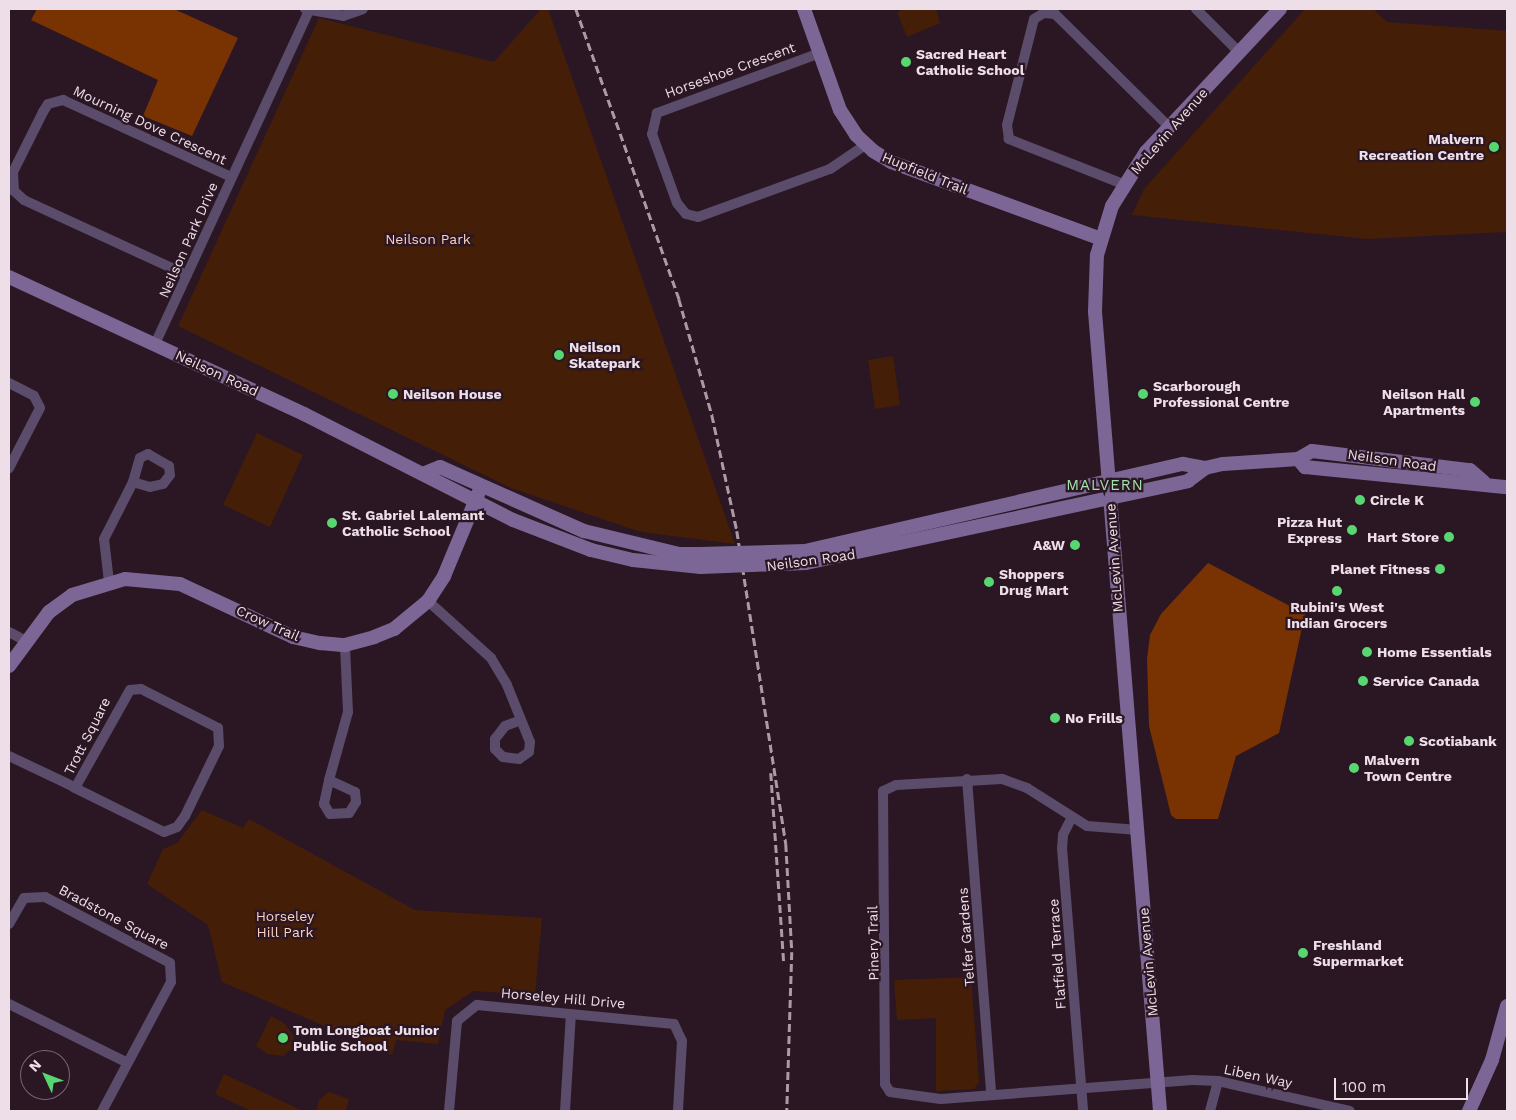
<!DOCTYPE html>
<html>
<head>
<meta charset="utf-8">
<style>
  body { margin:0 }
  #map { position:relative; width:1516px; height:1120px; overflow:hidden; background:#2b1624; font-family:"Work Sans",sans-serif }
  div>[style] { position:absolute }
  .green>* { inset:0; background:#451e08 }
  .forest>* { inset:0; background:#793202 }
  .street>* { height:10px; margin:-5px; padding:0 5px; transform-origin:5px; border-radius:5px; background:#5a4c6a }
  .secondary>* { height:14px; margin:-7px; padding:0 7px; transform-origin:7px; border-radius:7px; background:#7c6695 }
  .rail>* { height:2.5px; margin-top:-1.25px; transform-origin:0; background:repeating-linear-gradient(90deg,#ab9aa5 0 8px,transparent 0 12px) }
  .secondary-bridge>* { height:14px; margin:-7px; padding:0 7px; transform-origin:7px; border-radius:7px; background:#7c6695 }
  .dots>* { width:14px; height:14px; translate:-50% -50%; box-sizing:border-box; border:2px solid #2b1624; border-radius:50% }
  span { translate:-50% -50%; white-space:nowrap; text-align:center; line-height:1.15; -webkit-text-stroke:4.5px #2b1624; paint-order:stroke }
  .poi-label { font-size:14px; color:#eddee8; font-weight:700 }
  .left { translate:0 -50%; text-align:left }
  .right { translate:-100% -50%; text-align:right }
  .street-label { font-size:14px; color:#eddee8 }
  .park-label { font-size:14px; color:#fdd1bc }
  .neighbourhood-label { font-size:15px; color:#a3e2aa; letter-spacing:1px }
  .frame { position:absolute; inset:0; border:10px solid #eddee8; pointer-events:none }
  .north { position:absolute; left:20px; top:1050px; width:50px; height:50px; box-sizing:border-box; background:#2b1624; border:1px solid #796672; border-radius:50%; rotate:313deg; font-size:14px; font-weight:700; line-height:20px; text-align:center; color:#eddee8 }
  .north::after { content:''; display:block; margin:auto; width:18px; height:22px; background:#57d671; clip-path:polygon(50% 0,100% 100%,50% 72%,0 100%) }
  .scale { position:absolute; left:1334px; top:1078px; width:134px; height:22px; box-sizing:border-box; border:2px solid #eddee8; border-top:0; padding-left:6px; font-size:15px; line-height:18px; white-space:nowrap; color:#eddee8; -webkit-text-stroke:4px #2b1624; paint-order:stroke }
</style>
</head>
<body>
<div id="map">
  <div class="green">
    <i style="clip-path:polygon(541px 9px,548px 9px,735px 544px,641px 532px,511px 488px,178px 326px,319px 18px,494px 62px)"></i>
    <i style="clip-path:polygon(903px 9px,936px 9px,940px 23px,907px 37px,897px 12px)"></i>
    <i style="clip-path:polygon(1305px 9px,1373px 9px,1387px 22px,1507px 31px,1507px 232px,1368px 239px,1132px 215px,1144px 189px)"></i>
    <i style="clip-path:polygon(893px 356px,900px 405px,875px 409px,868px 360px)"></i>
    <i style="clip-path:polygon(257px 433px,303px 455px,270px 527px,223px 505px)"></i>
    <i style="clip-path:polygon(202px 810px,243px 828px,249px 819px,415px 910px,542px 918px,535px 995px,473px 991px,445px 1010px,438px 1044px,396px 1040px,392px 1055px,222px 982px,208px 925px,147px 884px,163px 849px,177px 843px)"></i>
    <i style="clip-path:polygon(971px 977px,979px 1082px,974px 1089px,936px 1091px,936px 1018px,897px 1020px,894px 980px)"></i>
    <i style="clip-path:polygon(271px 1016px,285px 1024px,294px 1037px,292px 1049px,283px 1056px,267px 1054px,256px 1046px)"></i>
    <i style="clip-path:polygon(224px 1074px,303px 1111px,251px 1111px,215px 1094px)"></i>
    <i style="clip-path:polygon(329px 1092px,349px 1099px,346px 1111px,316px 1111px,319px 1100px)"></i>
  </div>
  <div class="forest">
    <i style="clip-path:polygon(37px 9px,174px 9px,238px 38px,192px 136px,143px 116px,158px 80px,31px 20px)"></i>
    <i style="clip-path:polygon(1208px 563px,1305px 614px,1279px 733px,1236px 756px,1218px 819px,1176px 819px,1171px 815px,1149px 726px,1147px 659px,1150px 635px,1161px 614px)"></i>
  </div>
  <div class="street">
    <i style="left:305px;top:9px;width:39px;rotate:10deg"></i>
    <i style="left:343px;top:16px;width:21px;rotate:-19deg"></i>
    <i style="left:1196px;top:9px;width:61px;rotate:45deg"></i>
    <i style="left:820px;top:53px;width:174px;rotate:159.8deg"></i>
    <i style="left:657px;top:113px;width:22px;rotate:103deg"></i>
    <i style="left:652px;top:134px;width:73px;rotate:70.1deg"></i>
    <i style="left:677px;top:203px;width:14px;rotate:51deg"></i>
    <i style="left:686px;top:214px;width:12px;rotate:14deg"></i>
    <i style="left:698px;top:217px;width:140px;rotate:-20deg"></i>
    <i style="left:830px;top:169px;width:42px;rotate:-34.4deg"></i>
    <i style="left:1123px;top:184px;width:123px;rotate:-158.5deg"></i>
    <i style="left:1009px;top:139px;width:14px;rotate:-98deg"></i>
    <i style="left:1007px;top:125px;width:109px;rotate:-75.7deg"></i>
    <i style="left:1034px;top:19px;width:12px;rotate:-31deg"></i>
    <i style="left:1044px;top:13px;width:11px;rotate:5deg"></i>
    <i style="left:1055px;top:14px;width:161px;rotate:44.7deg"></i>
    <i style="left:187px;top:275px;width:179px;rotate:-155.3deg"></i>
    <i style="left:24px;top:200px;width:13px;rotate:-138deg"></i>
    <i style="left:14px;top:191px;width:19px;rotate:-93deg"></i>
    <i style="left:13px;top:172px;width:67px;rotate:-63.4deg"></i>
    <i style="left:43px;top:112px;width:9px;rotate:-58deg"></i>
    <i style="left:48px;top:104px;width:16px;rotate:-15deg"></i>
    <i style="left:63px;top:100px;width:185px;rotate:24.6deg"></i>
    <i style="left:155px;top:344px;width:368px;rotate:-65.2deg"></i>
    <i style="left:9px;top:383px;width:28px;rotate:27deg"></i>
    <i style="left:34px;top:396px;width:13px;rotate:63deg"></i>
    <i style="left:40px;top:408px;width:68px;rotate:117.3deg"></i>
    <i style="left:109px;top:582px;width:43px;rotate:-96.6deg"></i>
    <i style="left:104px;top:539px;width:64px;rotate:-63deg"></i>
    <i style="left:133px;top:482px;width:25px;rotate:-74deg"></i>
    <i style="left:140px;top:458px;width:9px;rotate:-27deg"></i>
    <i style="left:148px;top:454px;width:24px;rotate:30deg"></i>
    <i style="left:169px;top:466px;width:9px;rotate:84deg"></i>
    <i style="left:170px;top:475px;width:11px;rotate:128deg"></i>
    <i style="left:163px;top:484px;width:13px;rotate:167deg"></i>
    <i style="left:150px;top:487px;width:18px;rotate:-164deg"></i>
    <i style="left:428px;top:601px;width:85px;rotate:42.1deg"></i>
    <i style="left:491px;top:658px;width:31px;rotate:59deg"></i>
    <i style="left:507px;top:685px;width:61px;rotate:68deg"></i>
    <i style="left:530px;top:742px;width:10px;rotate:96deg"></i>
    <i style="left:529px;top:752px;width:12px;rotate:145deg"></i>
    <i style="left:519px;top:759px;width:16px;rotate:-173deg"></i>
    <i style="left:503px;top:757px;width:11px;rotate:-135deg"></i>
    <i style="left:495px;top:749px;width:10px;rotate:-90deg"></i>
    <i style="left:495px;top:739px;width:16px;rotate:-52deg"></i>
    <i style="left:505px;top:726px;width:15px;rotate:-20deg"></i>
    <i style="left:9px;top:632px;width:17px;rotate:28deg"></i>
    <i style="left:9px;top:756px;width:65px;rotate:25.4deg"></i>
    <i style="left:68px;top:784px;width:8px;rotate:30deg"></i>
    <i style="left:75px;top:788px;width:99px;rotate:26.3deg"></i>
    <i style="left:164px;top:832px;width:14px;rotate:-21deg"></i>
    <i style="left:177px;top:827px;width:14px;rotate:-54deg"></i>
    <i style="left:185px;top:816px;width:78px;rotate:-64.1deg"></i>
    <i style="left:219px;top:746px;width:18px;rotate:-93deg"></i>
    <i style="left:218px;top:728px;width:86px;rotate:-153.1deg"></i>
    <i style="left:141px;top:689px;width:11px;rotate:175deg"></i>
    <i style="left:130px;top:690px;width:112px;rotate:119.3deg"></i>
    <i style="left:967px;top:779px;width:315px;rotate:85.6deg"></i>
    <i style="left:329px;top:780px;width:29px;rotate:25deg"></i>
    <i style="left:355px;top:792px;width:10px;rotate:84deg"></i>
    <i style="left:356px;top:802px;width:13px;rotate:122deg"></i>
    <i style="left:349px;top:813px;width:19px;rotate:177deg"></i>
    <i style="left:330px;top:814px;width:12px;rotate:-121deg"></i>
    <i style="left:324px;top:804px;width:25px;rotate:-78deg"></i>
    <i style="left:329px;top:780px;width:71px;rotate:-74.4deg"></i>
    <i style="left:348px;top:712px;width:67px;rotate:-92.6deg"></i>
    <i style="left:1071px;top:819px;width:18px;rotate:117deg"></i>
    <i style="left:1063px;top:835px;width:13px;rotate:94deg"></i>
    <i style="left:1062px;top:848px;width:264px;rotate:85.4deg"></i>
    <i style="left:1138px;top:830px;width:51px;rotate:-175.5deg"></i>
    <i style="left:1087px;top:826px;width:71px;rotate:-147.7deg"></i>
    <i style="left:1027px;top:788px;width:27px;rotate:-160deg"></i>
    <i style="left:1002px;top:779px;width:106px;rotate:176.8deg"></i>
    <i style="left:896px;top:785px;width:14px;rotate:155deg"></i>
    <i style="left:883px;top:791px;width:293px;rotate:89.6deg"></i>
    <i style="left:885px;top:1084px;width:9px;rotate:58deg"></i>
    <i style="left:890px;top:1092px;width:51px;rotate:7.8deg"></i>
    <i style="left:941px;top:1099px;width:252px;rotate:-4.3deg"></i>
    <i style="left:1192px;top:1080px;width:26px;rotate:2deg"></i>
    <i style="left:1218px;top:1081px;width:135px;rotate:12.8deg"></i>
    <i style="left:9px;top:924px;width:30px;rotate:-60deg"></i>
    <i style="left:24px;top:898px;width:21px;rotate:-3deg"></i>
    <i style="left:45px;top:897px;width:141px;rotate:27.8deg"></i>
    <i style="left:170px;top:963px;width:19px;rotate:87deg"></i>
    <i style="left:171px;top:982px;width:146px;rotate:118.1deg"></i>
    <i style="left:9px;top:1004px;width:131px;rotate:26.4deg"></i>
    <i style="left:449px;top:1111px;width:90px;rotate:-84.9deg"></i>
    <i style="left:457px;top:1021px;width:26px;rotate:-39deg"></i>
    <i style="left:477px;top:1005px;width:198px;rotate:5.5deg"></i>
    <i style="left:674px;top:1024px;width:19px;rotate:65deg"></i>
    <i style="left:682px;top:1041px;width:70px;rotate:93.3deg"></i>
    <i style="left:565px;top:1111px;width:97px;rotate:-86.5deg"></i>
    <i style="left:1210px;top:1111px;width:31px;rotate:-75deg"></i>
  </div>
  <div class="secondary">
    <i style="left:804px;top:9px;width:107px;rotate:70.4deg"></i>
    <i style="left:840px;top:110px;width:30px;rotate:57deg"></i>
    <i style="left:856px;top:135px;width:23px;rotate:43deg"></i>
    <i style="left:873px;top:151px;width:21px;rotate:31deg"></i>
    <i style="left:891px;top:162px;width:224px;rotate:20.1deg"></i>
    <i style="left:9px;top:277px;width:325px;rotate:24.9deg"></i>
    <i style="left:304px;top:414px;width:234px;rotate:26.9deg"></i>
    <i style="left:513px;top:520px;width:84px;rotate:21deg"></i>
    <i style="left:591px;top:550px;width:43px;rotate:13.4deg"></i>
    <i style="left:633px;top:560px;width:68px;rotate:5.9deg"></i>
    <i style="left:1298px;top:459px;width:11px;rotate:49deg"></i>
    <i style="left:1305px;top:467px;width:203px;rotate:5.7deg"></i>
    <i style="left:425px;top:473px;width:16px;rotate:-22deg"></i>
    <i style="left:440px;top:467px;width:158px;rotate:24deg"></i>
    <i style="left:584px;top:531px;width:98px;rotate:13.6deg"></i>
    <i style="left:679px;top:554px;width:21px"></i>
    <i style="left:805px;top:551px;width:388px;rotate:-13deg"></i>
    <i style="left:1183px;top:464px;width:22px;rotate:10deg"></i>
    <i style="left:806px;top:563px;width:391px;rotate:-12.1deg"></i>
    <i style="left:1188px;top:481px;width:21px;rotate:-37deg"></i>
    <i style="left:1205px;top:468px;width:18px;rotate:-13deg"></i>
    <i style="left:1223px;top:464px;width:75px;rotate:-3.8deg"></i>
    <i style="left:1298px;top:459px;width:16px;rotate:-30deg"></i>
    <i style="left:1312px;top:451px;width:159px;rotate:6.9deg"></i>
    <i style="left:1470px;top:470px;width:18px;rotate:41deg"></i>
    <i style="left:9px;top:666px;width:67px;rotate:-53.5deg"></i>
    <i style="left:49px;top:612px;width:29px;rotate:-36deg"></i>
    <i style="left:72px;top:595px;width:55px;rotate:-16.8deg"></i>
    <i style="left:125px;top:579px;width:55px;rotate:5.2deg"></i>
    <i style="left:180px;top:584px;width:125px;rotate:25.1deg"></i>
    <i style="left:293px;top:637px;width:28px;rotate:13deg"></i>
    <i style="left:320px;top:643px;width:25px;rotate:5deg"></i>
    <i style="left:345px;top:645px;width:30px;rotate:-15deg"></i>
    <i style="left:374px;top:637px;width:22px;rotate:-22deg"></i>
    <i style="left:394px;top:629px;width:44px;rotate:-39.5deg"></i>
    <i style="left:428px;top:601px;width:30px;rotate:-57deg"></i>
    <i style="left:444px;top:576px;width:96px;rotate:-67.4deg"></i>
    <i style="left:1160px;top:1111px;width:803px;rotate:-94.65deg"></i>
    <i style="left:1095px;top:311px;width:56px;rotate:-88deg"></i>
    <i style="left:1097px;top:255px;width:51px;rotate:-73deg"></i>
    <i style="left:1112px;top:206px;width:64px;rotate:-57.8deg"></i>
    <i style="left:1146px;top:152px;width:196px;rotate:-46.9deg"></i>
    <i style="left:1469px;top:1111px;width:56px;rotate:-65.7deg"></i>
    <i style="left:1492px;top:1060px;width:56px;rotate:-74.5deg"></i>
  </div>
  <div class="rail">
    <i style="left:576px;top:9px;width:308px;rotate:70.4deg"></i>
    <i style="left:679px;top:299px;width:121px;rotate:74.1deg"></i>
    <i style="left:712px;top:415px;width:119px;rotate:77.8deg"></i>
    <i style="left:737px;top:531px;width:317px;rotate:81.1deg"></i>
    <i style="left:786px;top:844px;width:108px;rotate:86.8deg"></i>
    <i style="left:792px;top:952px;width:159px;rotate:91.8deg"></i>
    <i style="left:771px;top:773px;width:192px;rotate:86.1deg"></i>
  </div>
  <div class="secondary-bridge">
    <i style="left:700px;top:554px;width:105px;rotate:-1.6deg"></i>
    <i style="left:701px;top:567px;width:105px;rotate:-2.2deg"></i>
  </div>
  <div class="dots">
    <i style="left:906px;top:62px;background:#57d671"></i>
    <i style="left:1494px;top:147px;background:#57d671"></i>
    <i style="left:559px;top:355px;background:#57d671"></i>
    <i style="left:393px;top:394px;background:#57d671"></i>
    <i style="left:1143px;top:394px;background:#57d671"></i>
    <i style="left:1475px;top:402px;background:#57d671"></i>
    <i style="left:1360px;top:500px;background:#57d671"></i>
    <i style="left:332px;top:523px;background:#57d671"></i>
    <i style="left:1352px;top:530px;background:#57d671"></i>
    <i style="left:1449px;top:537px;background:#57d671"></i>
    <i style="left:1075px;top:545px;background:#57d671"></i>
    <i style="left:1440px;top:569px;background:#57d671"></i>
    <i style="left:989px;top:582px;background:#57d671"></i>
    <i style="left:1337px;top:591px;background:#57d671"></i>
    <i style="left:1367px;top:652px;background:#57d671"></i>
    <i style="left:1363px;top:681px;background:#57d671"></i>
    <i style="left:1055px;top:718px;background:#57d671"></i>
    <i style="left:1409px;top:741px;background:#57d671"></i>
    <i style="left:1354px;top:768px;background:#57d671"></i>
    <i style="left:1303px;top:953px;background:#57d671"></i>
    <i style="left:283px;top:1038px;background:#57d671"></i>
  </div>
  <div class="poi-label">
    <span class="left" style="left:916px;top:62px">Sacred Heart<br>Catholic School</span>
    <span class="right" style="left:1484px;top:147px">Malvern<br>Recreation Centre</span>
    <span class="left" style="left:569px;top:355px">Neilson<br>Skatepark</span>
    <span class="left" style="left:1153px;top:394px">Scarborough<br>Professional Centre</span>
    <span class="left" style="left:403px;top:394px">Neilson House</span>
    <span class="right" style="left:1465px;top:402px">Neilson Hall<br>Apartments</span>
    <span class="left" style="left:1370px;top:500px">Circle K</span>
    <span class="left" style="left:342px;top:523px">St. Gabriel Lalemant<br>Catholic School</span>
    <span class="right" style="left:1342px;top:530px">Pizza Hut<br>Express</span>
    <span class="right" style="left:1439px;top:537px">Hart Store</span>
    <span class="right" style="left:1065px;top:545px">A&amp;W</span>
    <span class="right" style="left:1430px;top:569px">Planet Fitness</span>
    <span class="left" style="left:999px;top:582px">Shoppers<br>Drug Mart</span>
    <span style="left:1337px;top:615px">Rubini's West<br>Indian Grocers</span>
    <span class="left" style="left:1377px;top:652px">Home Essentials</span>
    <span class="left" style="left:1373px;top:681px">Service Canada</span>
    <span class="left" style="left:1065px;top:718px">No Frills</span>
    <span class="left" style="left:1419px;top:741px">Scotiabank</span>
    <span class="left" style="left:1364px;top:768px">Malvern<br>Town Centre</span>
    <span class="left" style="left:1313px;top:953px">Freshland<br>Supermarket</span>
    <span class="left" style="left:293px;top:1038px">Tom Longboat Junior<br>Public School</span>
  </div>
  <div class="street-label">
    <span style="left:730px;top:70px;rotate:-20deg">Horseshoe Crescent</span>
    <span style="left:150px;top:125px;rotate:25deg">Mourning Dove Crescent</span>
    <span style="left:1169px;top:131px;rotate:-49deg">McLevin Avenue</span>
    <span style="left:925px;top:173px;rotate:22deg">Hupfield Trail</span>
    <span style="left:188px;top:240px;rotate:-66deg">Neilson Park Drive</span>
    <span style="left:217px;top:373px;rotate:25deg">Neilson Road</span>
    <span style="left:1392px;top:460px;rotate:8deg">Neilson Road</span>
    <span style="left:1114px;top:558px;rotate:-94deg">McLevin Avenue</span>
    <span style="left:811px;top:560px;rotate:-8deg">Neilson Road</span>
    <span style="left:268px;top:623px;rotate:24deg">Crow Trail</span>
    <span style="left:87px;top:736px;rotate:-63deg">Trott Square</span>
    <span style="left:114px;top:917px;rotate:28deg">Bradstone Square</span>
    <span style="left:966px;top:937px;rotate:-94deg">Telfer Gardens</span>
    <span style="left:873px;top:943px;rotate:-91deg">Pinery Trail</span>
    <span style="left:1057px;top:954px;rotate:-94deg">Flatfield Terrace</span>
    <span style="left:1148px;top:962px;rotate:-95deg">McLevin Avenue</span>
    <span style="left:563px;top:998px;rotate:5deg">Horseley Hill Drive</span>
    <span style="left:1258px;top:1076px;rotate:12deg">Liben Way</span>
  </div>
  <div class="park-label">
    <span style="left:428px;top:239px">Neilson Park</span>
    <span style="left:285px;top:924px">Horseley<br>Hill Park</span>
  </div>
  <div class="neighbourhood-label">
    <span style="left:1105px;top:486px">MALVERN</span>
  </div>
  <div class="frame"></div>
  <div class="north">N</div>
  <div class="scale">100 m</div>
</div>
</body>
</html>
